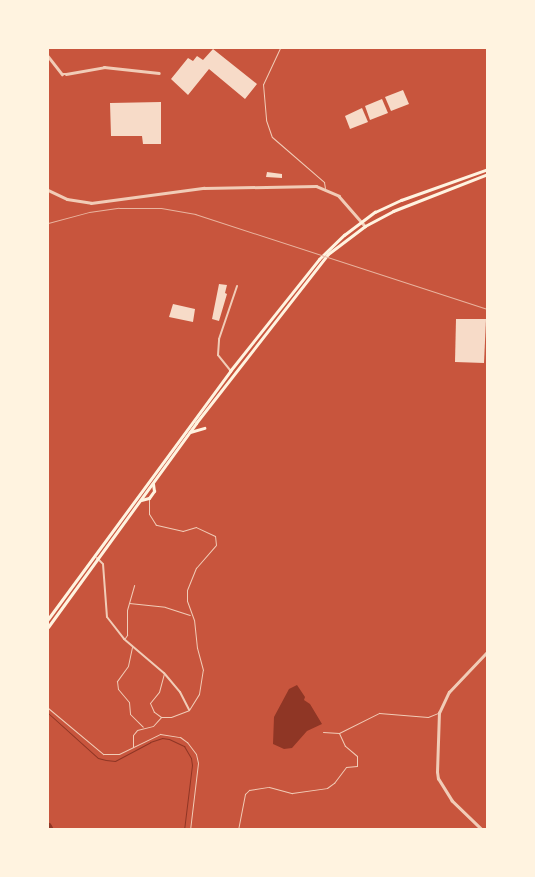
<!DOCTYPE html>
<html>
<head>
<meta charset="utf-8">
<style>
  body { margin:0 }
  #map { position:relative; width:535px; height:877px; overflow:hidden; background:#c8553d; font-family:"Roboto Serif",serif }
  div>[style] { position:absolute }
  .water>* { inset:0; background:#8f3625 }
  .stream>* { height:1px; margin:-0.5px; padding:0 0.5px; transform-origin:0.5px; border-radius:0.5px; background:#8f3625 }
  .river>* { height:7px; margin:-3.5px; padding:0 3.5px; transform-origin:3.5px; border-radius:3.5px; background:#8f3625 }
  .building>* { inset:0; background:#f7dbc8 }
  .service>* { height:1px; margin:-0.5px; padding:0 0.5px; transform-origin:0.5px; border-radius:0.5px; background:#f1ccb7 }
  .minor>* { height:2px; margin:-1px; padding:0 1px; transform-origin:1px; border-radius:1px; background:#f1ccb7 }
  .tertiary>* { height:2.5px; margin:-1.25px; padding:0 1.25px; transform-origin:1.25px; border-radius:1.25px; background:#f1ccb7 }
  .primary>* { height:3px; margin:-1.5px; padding:0 1.5px; transform-origin:1.5px; border-radius:1.5px; background:#fff3e0 }
  .rail>* { height:1px; margin:-0.5px; padding:0 0.5px; transform-origin:0.5px; border-radius:0.5px; background:#e9b49f }
  span { translate:-50% -50%; white-space:nowrap; text-align:center; line-height:1.15; -webkit-text-stroke:4px #fff3e0; paint-order:stroke }
  .frame { position:absolute; inset:0; border:49px solid #fff3e0; pointer-events:none }
</style>
</head>
<body>
<div id="map">
  <div class="water">
    <i style="clip-path:polygon(297px 685px,305px 697px,304px 700px,310px 704px,322px 724px,307px 731px,292px 748px,284px 749px,273px 744px,274px 717px,289px 689px)"></i>
  </div>
  <div class="stream">
    <i style="left:48px;top:713px;width:67px;rotate:42deg"></i>
    <i style="left:98px;top:758px;width:8px;rotate:14deg"></i>
    <i style="left:106px;top:760px;width:9px;rotate:6deg"></i>
    <i style="left:115px;top:761px;width:40px;rotate:-28deg"></i>
    <i style="left:150px;top:742px;width:13px;rotate:-18deg"></i>
    <i style="left:162px;top:738px;width:7px;rotate:8deg"></i>
    <i style="left:169px;top:739px;width:17px;rotate:25deg"></i>
    <i style="left:184px;top:746px;width:14px;rotate:60deg"></i>
    <i style="left:191px;top:758px;width:7px;rotate:82deg"></i>
    <i style="left:192px;top:765px;width:65px;rotate:97deg"></i>
  </div>
  <div class="river">
    <i style="left:48px;top:826px;width:4px;rotate:63deg"></i>
  </div>
  <div class="building">
    <i style="clip-path:polygon(213px 49px,257px 84px,245px 99px,209px 69px,188px 95px,171px 79px,188px 58px,193px 61px,197px 56px,203px 60px)"></i>
    <i style="clip-path:polygon(403px 90px,409px 104px,391px 111px,385px 97px)"></i>
    <i style="clip-path:polygon(382px 99px,388px 113px,370px 120px,365px 106px)"></i>
    <i style="clip-path:polygon(161px 102px,161px 144px,143px 144px,142px 136px,111px 136px,110px 103px)"></i>
    <i style="clip-path:polygon(362px 108px,368px 122px,350px 129px,345px 116px)"></i>
    <i style="clip-path:polygon(267px 172px,282px 174px,282px 178px,266px 177px)"></i>
    <i style="clip-path:polygon(219px 284px,227px 285px,225px 293px,227px 294px,219px 321px,212px 319px)"></i>
    <i style="clip-path:polygon(173px 304px,195px 309px,193px 322px,169px 317px)"></i>
    <i style="clip-path:polygon(456px 319px,486px 319px,484px 363px,455px 362px)"></i>
  </div>
  <div class="service">
    <i style="left:280px;top:48px;width:40px;rotate:115deg"></i>
    <i style="left:263px;top:84px;width:36px;rotate:85deg"></i>
    <i style="left:266px;top:120px;width:18px;rotate:71deg"></i>
    <i style="left:272px;top:137px;width:69px;rotate:40.9deg"></i>
    <i style="left:324px;top:182px;width:6px;rotate:81deg"></i>
    <i style="left:129px;top:603px;width:36px;rotate:6deg"></i>
    <i style="left:165px;top:607px;width:26px;rotate:18deg"></i>
    <i style="left:125px;top:638px;width:4px;rotate:-56deg"></i>
    <i style="left:127px;top:635px;width:25px;rotate:-90deg"></i>
    <i style="left:127px;top:610px;width:26px;rotate:-74deg"></i>
    <i style="left:132px;top:647px;width:19px;rotate:102deg"></i>
    <i style="left:128px;top:666px;width:19px;rotate:126deg"></i>
    <i style="left:117px;top:681px;width:8px;rotate:83deg"></i>
    <i style="left:118px;top:689px;width:17px;rotate:50deg"></i>
    <i style="left:129px;top:702px;width:12px;rotate:85deg"></i>
    <i style="left:130px;top:714px;width:18px;rotate:45deg"></i>
    <i style="left:48px;top:708px;width:72px;rotate:39.9deg"></i>
    <i style="left:103px;top:754px;width:16px"></i>
    <i style="left:119px;top:754px;width:46px;rotate:-26deg"></i>
    <i style="left:160px;top:734px;width:20px;rotate:9deg"></i>
    <i style="left:180px;top:737px;width:9px;rotate:36deg"></i>
    <i style="left:187px;top:742px;width:15px;rotate:53deg"></i>
    <i style="left:196px;top:754px;width:9px;rotate:77deg"></i>
    <i style="left:198px;top:763px;width:67px;rotate:96.8deg"></i>
    <i style="left:161px;top:717px;width:9px;rotate:-144deg"></i>
    <i style="left:154px;top:712px;width:10px;rotate:-114deg"></i>
    <i style="left:150px;top:703px;width:14px;rotate:-51deg"></i>
    <i style="left:159px;top:692px;width:20px;rotate:-75deg"></i>
    <i style="left:323px;top:732px;width:16px;rotate:4deg"></i>
    <i style="left:339px;top:733px;width:45px;rotate:-26.6deg"></i>
    <i style="left:379px;top:713px;width:49px;rotate:4.7deg"></i>
    <i style="left:428px;top:717px;width:11px;rotate:-22deg"></i>
    <i style="left:133px;top:747px;width:12px;rotate:-90deg"></i>
    <i style="left:133px;top:735px;width:6px;rotate:-51deg"></i>
    <i style="left:137px;top:730px;width:16px;rotate:-14deg"></i>
    <i style="left:153px;top:726px;width:12px;rotate:-48deg"></i>
    <i style="left:161px;top:717px;width:10px"></i>
    <i style="left:171px;top:717px;width:19px;rotate:-21deg"></i>
    <i style="left:189px;top:710px;width:19px;rotate:-58deg"></i>
    <i style="left:199px;top:694px;width:24px;rotate:-81deg"></i>
    <i style="left:203px;top:670px;width:23px;rotate:-105deg"></i>
    <i style="left:197px;top:648px;width:28px;rotate:-96deg"></i>
    <i style="left:194px;top:620px;width:20px;rotate:-110deg"></i>
    <i style="left:187px;top:601px;width:11px;rotate:-90deg"></i>
    <i style="left:187px;top:590px;width:24px;rotate:-68deg"></i>
    <i style="left:196px;top:568px;width:30px;rotate:-49deg"></i>
    <i style="left:216px;top:545px;width:9px;rotate:-96deg"></i>
    <i style="left:215px;top:536px;width:21px;rotate:-155deg"></i>
    <i style="left:196px;top:527px;width:14px;rotate:163deg"></i>
    <i style="left:183px;top:531px;width:28px;rotate:-167deg"></i>
    <i style="left:156px;top:525px;width:13px;rotate:-122deg"></i>
    <i style="left:149px;top:514px;width:16px;rotate:-90deg"></i>
    <i style="left:238px;top:830px;width:37px;rotate:-79deg"></i>
    <i style="left:245px;top:794px;width:6px;rotate:-45deg"></i>
    <i style="left:249px;top:790px;width:20px;rotate:-9deg"></i>
    <i style="left:269px;top:787px;width:24px;rotate:15deg"></i>
    <i style="left:292px;top:793px;width:35px;rotate:-8deg"></i>
    <i style="left:327px;top:788px;width:9px;rotate:-36deg"></i>
    <i style="left:334px;top:783px;width:20px;rotate:-53deg"></i>
    <i style="left:346px;top:767px;width:11px;rotate:-5deg"></i>
    <i style="left:357px;top:766px;width:10px;rotate:-90deg"></i>
    <i style="left:357px;top:756px;width:16px;rotate:-140deg"></i>
    <i style="left:345px;top:746px;width:14px;rotate:-115deg"></i>
  </div>
  <div class="minor">
    <i style="left:230px;top:370px;width:19px;rotate:-129deg"></i>
    <i style="left:218px;top:355px;width:16px;rotate:-86deg"></i>
    <i style="left:219px;top:339px;width:56px;rotate:-71.2deg"></i>
    <i style="left:97px;top:558px;width:8px;rotate:45deg"></i>
    <i style="left:103px;top:564px;width:53px;rotate:85.7deg"></i>
    <i style="left:107px;top:617px;width:28px;rotate:52deg"></i>
    <i style="left:124px;top:639px;width:52px;rotate:40.4deg"></i>
    <i style="left:164px;top:673px;width:25px;rotate:50deg"></i>
    <i style="left:180px;top:692px;width:20px;rotate:63deg"></i>
  </div>
  <div class="tertiary">
    <i style="left:48px;top:56px;width:23px;rotate:52deg"></i>
    <i style="left:62px;top:74px;width:4px"></i>
    <i style="left:66px;top:74px;width:39px;rotate:-10deg"></i>
    <i style="left:104px;top:67px;width:55px;rotate:6.2deg"></i>
    <i style="left:48px;top:190px;width:21px;rotate:25deg"></i>
    <i style="left:67px;top:199px;width:24px;rotate:9deg"></i>
    <i style="left:91px;top:203px;width:114px;rotate:-7.6deg"></i>
    <i style="left:204px;top:188px;width:112px;rotate:-1deg"></i>
    <i style="left:316px;top:186px;width:25px;rotate:23deg"></i>
    <i style="left:339px;top:196px;width:40px;rotate:49deg"></i>
    <i style="left:482px;top:830px;width:42px;rotate:-136deg"></i>
    <i style="left:452px;top:801px;width:26px;rotate:-122deg"></i>
    <i style="left:438px;top:779px;width:7px;rotate:-98deg"></i>
    <i style="left:437px;top:772px;width:59px;rotate:-88.1deg"></i>
    <i style="left:439px;top:713px;width:23px;rotate:-65deg"></i>
    <i style="left:449px;top:692px;width:57px;rotate:-46.4deg"></i>
  </div>
  <div class="primary">
    <i style="left:190px;top:432px;width:15px;rotate:-16deg"></i>
    <i style="left:141px;top:500px;width:8px;rotate:-14deg"></i>
    <i style="left:149px;top:498px;width:9px;rotate:-54deg"></i>
    <i style="left:154px;top:491px;width:7px;rotate:-98deg"></i>
    <i style="left:48px;top:619px;width:308px;rotate:-53.7deg"></i>
    <i style="left:230px;top:371px;width:143px;rotate:-51.5deg"></i>
    <i style="left:319px;top:259px;width:35px;rotate:-44deg"></i>
    <i style="left:344px;top:235px;width:39px;rotate:-37deg"></i>
    <i style="left:375px;top:212px;width:29px;rotate:-25deg"></i>
    <i style="left:401px;top:200px;width:92px;rotate:-19.6deg"></i>
    <i style="left:48px;top:627px;width:252px;rotate:-54deg"></i>
    <i style="left:196px;top:423px;width:214px;rotate:-52deg"></i>
    <i style="left:328px;top:254px;width:46px;rotate:-37.1deg"></i>
    <i style="left:365px;top:226px;width:32px;rotate:-28deg"></i>
    <i style="left:393px;top:211px;width:102px;rotate:-21.3deg"></i>
  </div>
  <div class="rail">
    <i style="left:48px;top:223px;width:42px;rotate:-15deg"></i>
    <i style="left:89px;top:212px;width:30px;rotate:-8deg"></i>
    <i style="left:119px;top:208px;width:42px"></i>
    <i style="left:161px;top:208px;width:35px;rotate:10deg"></i>
    <i style="left:195px;top:214px;width:308px;rotate:18deg"></i>
  </div>
  <div class="frame"></div>
</div>
</body>
</html>
